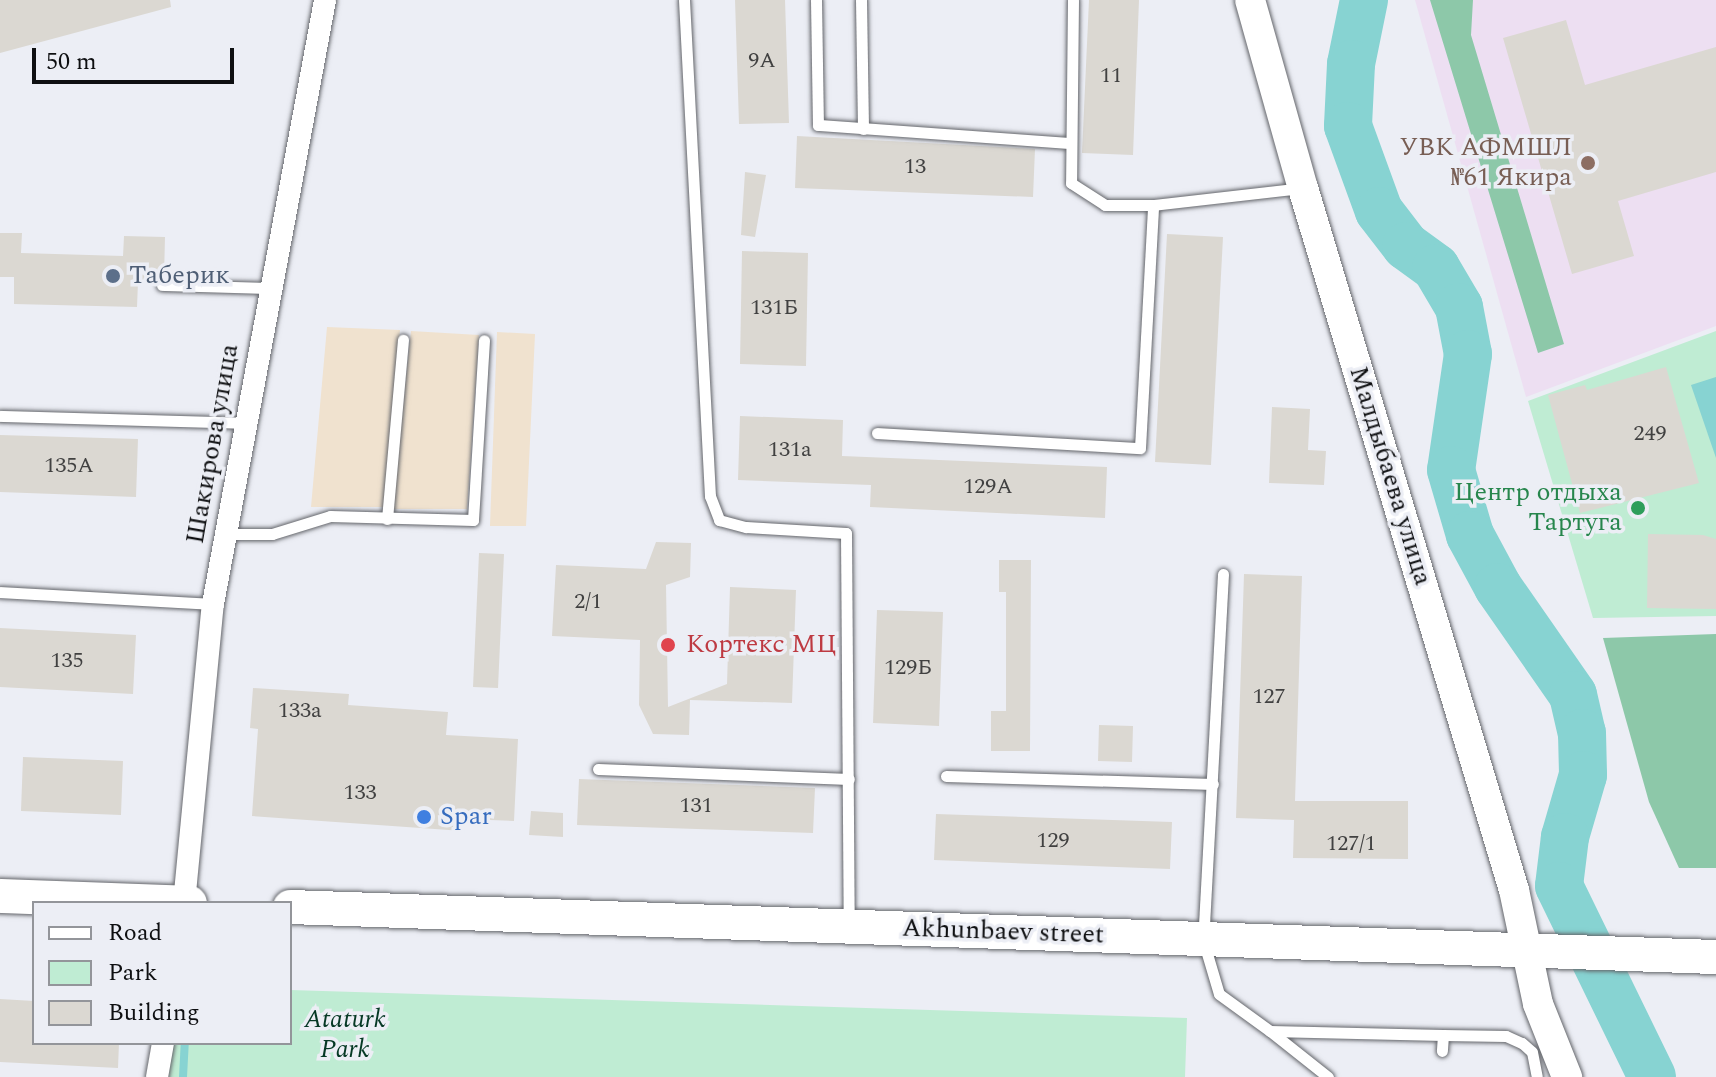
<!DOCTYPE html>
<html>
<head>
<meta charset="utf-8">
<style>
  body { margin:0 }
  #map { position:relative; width:1716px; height:1077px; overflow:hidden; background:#eceef5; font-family:Spectral,serif }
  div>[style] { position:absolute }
  .industrial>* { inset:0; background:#f0e2cf }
  .education>* { inset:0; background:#eddff2 }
  .green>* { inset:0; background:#bfecd3 }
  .forest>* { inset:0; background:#8dc8a9 }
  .water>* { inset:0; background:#87d3d2 }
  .stream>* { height:8px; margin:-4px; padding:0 4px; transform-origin:4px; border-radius:4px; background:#87d3d2 }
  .river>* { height:48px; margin:-24px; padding:0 24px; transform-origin:24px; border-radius:24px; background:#87d3d2 }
  .building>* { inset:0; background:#dbd8d2 }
  .roads { filter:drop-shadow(0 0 2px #64666b) drop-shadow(0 0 2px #64666b) }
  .lane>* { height:11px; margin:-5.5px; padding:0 5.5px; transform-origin:5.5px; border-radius:5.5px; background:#fff }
  .street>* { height:22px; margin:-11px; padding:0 11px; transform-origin:11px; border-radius:11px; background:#fff }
  .secondary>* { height:30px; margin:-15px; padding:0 15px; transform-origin:15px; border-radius:15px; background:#fff }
  .primary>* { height:34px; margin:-17px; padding:0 17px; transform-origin:17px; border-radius:17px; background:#fff }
  .dots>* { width:22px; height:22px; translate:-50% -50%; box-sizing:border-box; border:4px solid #eceef5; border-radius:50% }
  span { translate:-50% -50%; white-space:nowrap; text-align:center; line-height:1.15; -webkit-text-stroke:7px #eceef5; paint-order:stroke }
  .number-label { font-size:22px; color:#414141 }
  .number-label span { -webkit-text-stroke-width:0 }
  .education-label { font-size:26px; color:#785e54 }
  .right { translate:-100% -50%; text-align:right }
  .service-label { font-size:26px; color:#4e5e75 }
  .left { translate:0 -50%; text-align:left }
  .street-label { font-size:26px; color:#0e0f11 }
  .leisure-label { font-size:26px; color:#27864d }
  .health-label { font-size:26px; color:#be3a42 }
  .shop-label { font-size:26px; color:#366cbe }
  .park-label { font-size:26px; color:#063925; font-style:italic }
  .legend { position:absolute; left:32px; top:901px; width:260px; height:144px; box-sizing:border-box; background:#eceef5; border:2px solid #93959a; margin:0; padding:10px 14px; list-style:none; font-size:24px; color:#0e0f11 }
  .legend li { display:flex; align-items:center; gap:16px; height:40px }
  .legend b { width:40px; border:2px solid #93959a }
  .scale { position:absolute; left:32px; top:48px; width:202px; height:36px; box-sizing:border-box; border:4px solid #0e0f11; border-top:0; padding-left:10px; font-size:24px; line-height:28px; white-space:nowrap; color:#0e0f11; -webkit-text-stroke:6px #eceef5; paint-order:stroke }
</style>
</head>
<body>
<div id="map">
  <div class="industrial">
    <i style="clip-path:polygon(327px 327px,400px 330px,386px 507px,311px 507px)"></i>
    <i style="clip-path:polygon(411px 331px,479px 335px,467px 509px,392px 509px)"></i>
    <i style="clip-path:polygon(497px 332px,535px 334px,526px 526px,490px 526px)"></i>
  </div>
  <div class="education">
    <i style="clip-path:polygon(1415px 0,1716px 0,1716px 326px,1526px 397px)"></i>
  </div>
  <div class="green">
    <i style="clip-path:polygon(1716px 331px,1716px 616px,1593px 618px,1528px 401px)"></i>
    <i style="clip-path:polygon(290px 990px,1187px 1018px,1185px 1077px,169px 1077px,171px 1043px,290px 1043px)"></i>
  </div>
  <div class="forest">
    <i style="clip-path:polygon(1430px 0,1473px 0,1471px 35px,1564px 344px,1538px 353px)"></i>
    <i style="clip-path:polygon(1716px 634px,1716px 868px,1679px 868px,1649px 802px,1603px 638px)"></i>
  </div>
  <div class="water">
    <i style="clip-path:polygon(1716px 377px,1716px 458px,1691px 385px)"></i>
  </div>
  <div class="stream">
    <i style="left:183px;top:1077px;width:34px;rotate:-87deg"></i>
  </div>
  <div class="river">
    <i style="left:1364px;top:0;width:65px;rotate:101.5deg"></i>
    <i style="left:1351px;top:64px;width:62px;rotate:92.8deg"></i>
    <i style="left:1348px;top:126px;width:90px;rotate:70deg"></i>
    <i style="left:1379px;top:211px;width:44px;rotate:52.4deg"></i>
    <i style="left:1406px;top:246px;width:37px;rotate:36deg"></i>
    <i style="left:1436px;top:268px;width:45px;rotate:59.5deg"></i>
    <i style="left:1459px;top:307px;width:48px;rotate:79.2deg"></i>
    <i style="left:1468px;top:354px;width:117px;rotate:98.3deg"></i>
    <i style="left:1451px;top:470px;width:68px;rotate:73.7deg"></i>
    <i style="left:1470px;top:535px;width:59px;rotate:61.7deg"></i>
    <i style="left:1498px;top:587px;width:131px;rotate:55.2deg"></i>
    <i style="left:1573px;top:695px;width:39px;rotate:77deg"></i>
    <i style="left:1582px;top:733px;width:42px;rotate:88.6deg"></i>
    <i style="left:1583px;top:775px;width:65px;rotate:106.2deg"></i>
    <i style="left:1565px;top:837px;width:49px;rotate:97deg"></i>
    <i style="left:1559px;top:886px;width:212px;rotate:64deg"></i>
  </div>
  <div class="building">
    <i style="clip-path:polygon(0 0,170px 0,171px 7px,0 53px)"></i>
    <i style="clip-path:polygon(735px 0,785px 0,789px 123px,739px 124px)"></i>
    <i style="clip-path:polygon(1089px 0,1139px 0,1133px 155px,1082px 153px)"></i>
    <i style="clip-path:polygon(1566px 20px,1585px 85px,1716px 47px,1716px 172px,1618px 201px,1634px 256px,1572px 274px,1503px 38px)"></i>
    <i style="clip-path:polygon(797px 136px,1035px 149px,1033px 197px,795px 188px)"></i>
    <i style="clip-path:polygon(745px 172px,766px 175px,755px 237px,741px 235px)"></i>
    <i style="clip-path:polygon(0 233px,22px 233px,21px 253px,123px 256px,124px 236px,165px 237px,164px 277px,154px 282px,138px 282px,137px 307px,14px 304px,14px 277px,0 277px)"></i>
    <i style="clip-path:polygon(1167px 234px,1223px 237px,1211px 465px,1155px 462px)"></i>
    <i style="clip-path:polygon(742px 251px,808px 253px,806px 366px,740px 364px)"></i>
    <i style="clip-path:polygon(1666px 367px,1699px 483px,1580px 513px,1548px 395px,1585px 385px,1587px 390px)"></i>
    <i style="clip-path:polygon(1272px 407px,1310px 409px,1308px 450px,1326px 451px,1324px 485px,1269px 483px)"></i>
    <i style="clip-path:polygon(740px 416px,843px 420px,842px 456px,1107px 467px,1105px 518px,870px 507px,871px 485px,738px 480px)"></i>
    <i style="clip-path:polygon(0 435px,138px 439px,136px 497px,0 492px)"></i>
    <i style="clip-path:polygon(1648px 534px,1703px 535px,1716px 539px,1716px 609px,1647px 608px)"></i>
    <i style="clip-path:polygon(656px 542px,691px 543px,690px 577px,666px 585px,668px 707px,727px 684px,730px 587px,796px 590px,792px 703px,690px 700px,689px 735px,653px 734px,639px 705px,640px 640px,552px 636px,556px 565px,646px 569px)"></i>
    <i style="clip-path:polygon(479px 553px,504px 554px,498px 688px,473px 687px)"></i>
    <i style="clip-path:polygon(999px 560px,1031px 560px,1030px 751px,991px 751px,991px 711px,1006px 711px,1006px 592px,999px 592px)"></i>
    <i style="clip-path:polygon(1244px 574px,1302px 576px,1295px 801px,1408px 801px,1408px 859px,1293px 858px,1294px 820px,1236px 818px)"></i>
    <i style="clip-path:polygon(877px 610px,943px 612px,939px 726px,873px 723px)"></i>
    <i style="clip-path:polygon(0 628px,136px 635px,133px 694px,0 687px)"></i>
    <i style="clip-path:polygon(253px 688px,349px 694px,348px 705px,448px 712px,446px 735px,518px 739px,514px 821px,464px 819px,463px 831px,252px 816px,258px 729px,250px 728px)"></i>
    <i style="clip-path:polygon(1099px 725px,1133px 726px,1132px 762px,1098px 761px)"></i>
    <i style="clip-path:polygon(23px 757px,123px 761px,121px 815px,21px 811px)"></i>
    <i style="clip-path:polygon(579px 779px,815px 788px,813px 833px,577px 825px)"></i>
    <i style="clip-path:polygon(531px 811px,563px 813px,563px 837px,529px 835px)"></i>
    <i style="clip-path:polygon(936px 814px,1172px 822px,1170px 869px,934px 860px)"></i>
    <i style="clip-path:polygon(0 999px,34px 1001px,34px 1043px,119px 1043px,118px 1068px,0 1062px)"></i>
  </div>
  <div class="roads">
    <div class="lane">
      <i style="left:684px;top:0;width:497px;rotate:87deg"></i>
      <i style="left:710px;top:496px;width:26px;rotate:69deg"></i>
      <i style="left:719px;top:520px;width:28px;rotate:15deg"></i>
      <i style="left:746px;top:527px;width:100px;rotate:3.4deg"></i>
      <i style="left:846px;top:533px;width:390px;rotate:89.6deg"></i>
      <i style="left:816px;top:0;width:125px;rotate:89.1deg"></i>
      <i style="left:818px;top:125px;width:253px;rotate:4.1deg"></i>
      <i style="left:861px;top:0;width:129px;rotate:89.1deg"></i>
      <i style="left:1073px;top:0;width:183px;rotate:90.6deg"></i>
      <i style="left:1071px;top:183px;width:40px;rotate:32.9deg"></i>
      <i style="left:1105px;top:205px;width:48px"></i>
      <i style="left:1153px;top:205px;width:150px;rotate:-6.5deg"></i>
      <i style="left:162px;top:285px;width:109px;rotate:1.6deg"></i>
      <i style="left:0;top:416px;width:245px;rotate:1.6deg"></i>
      <i style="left:877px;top:433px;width:263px;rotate:3.3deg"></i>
      <i style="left:1140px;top:448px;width:243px;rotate:-86.9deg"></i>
      <i style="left:387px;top:519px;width:180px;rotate:-84.9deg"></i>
      <i style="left:225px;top:534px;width:47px"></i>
      <i style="left:272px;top:534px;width:61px;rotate:-17.2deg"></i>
      <i style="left:330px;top:516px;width:143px;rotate:1.6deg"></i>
      <i style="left:473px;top:520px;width:180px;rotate:-86.5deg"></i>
      <i style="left:1223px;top:574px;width:367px;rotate:93.1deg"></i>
      <i style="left:1203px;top:940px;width:56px;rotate:73.5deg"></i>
      <i style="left:1219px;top:994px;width:63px;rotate:36deg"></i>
      <i style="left:1270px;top:1031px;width:173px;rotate:1.3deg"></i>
      <i style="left:1443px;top:1035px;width:16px;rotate:94deg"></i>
      <i style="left:0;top:592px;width:213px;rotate:3.2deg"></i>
      <i style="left:598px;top:769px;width:251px;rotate:2.3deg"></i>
      <i style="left:946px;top:776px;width:267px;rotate:1.7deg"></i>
      <i style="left:1270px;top:1031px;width:74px;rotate:38.4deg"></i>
      <i style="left:1443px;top:1035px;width:63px;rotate:0.9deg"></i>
      <i style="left:1506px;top:1036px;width:17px;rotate:24deg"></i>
      <i style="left:1522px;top:1043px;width:13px;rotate:42deg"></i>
      <i style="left:1532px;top:1052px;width:25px;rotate:79deg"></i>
    </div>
    <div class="street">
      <i style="left:184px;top:903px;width:300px;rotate:-84.5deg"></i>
      <i style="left:213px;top:604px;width:614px;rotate:-79.49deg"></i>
      <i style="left:157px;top:1077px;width:35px;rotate:-80deg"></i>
    </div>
    <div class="secondary">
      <i style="left:1250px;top:0;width:195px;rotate:74.3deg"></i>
      <i style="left:1303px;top:188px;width:733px;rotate:73.27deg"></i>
      <i style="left:1514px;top:890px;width:116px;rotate:78.1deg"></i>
      <i style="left:1538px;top:1004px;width:79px;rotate:68.3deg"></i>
    </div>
    <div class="primary">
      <i style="left:0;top:896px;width:190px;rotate:2.1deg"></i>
      <i style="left:290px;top:907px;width:1427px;rotate:2.01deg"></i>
    </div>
  </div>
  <div class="dots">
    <i style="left:1588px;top:163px;background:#8d6e63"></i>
    <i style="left:113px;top:276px;background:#5c6f8a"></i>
    <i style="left:1638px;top:508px;background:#2e9e5b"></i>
    <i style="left:668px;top:645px;background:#e0444e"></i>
    <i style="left:424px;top:817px;background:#3f7fe0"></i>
  </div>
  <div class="number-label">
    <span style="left:762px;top:61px">9А</span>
    <span style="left:1111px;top:76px">11</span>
    <span style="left:915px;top:167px">13</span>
    <span style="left:774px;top:308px">131Б</span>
    <span style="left:1650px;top:434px">249</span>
    <span style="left:790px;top:450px">131а</span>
    <span style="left:69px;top:466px">135А</span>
    <span style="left:988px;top:487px">129А</span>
    <span style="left:588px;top:602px">2/1</span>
    <span style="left:67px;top:661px">135</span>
    <span style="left:908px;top:668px">129Б</span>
    <span style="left:1269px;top:697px">127</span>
    <span style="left:300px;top:711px">133а</span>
    <span style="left:360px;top:793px">133</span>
    <span style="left:696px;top:806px">131</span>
    <span style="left:1053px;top:841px">129</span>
    <span style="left:1351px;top:844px">127/1</span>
  </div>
  <div class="education-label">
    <span class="right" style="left:1572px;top:163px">УВК АФМШЛ<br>№61 Якира</span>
  </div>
  <div class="service-label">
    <span class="left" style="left:129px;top:276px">Таберик</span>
  </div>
  <div class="street-label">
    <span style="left:213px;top:444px;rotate:-80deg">Шакирова улица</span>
    <span style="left:1390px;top:476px;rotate:73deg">Малдыбаева улица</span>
    <span style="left:1003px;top:932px;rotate:2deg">Akhunbaev street</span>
  </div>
  <div class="leisure-label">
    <span class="right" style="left:1622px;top:508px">Центр отдыха<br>Тартуга</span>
  </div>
  <div class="health-label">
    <span class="left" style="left:686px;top:645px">Кортекс МЦ</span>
  </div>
  <div class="shop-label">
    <span class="left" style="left:440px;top:817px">Spar</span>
  </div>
  <div class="park-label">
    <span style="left:345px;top:1035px">Ataturk<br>Park</span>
  </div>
  <ul class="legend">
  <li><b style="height:10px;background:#fff"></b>Road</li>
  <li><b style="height:22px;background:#bfecd3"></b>Park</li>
  <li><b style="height:22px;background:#dbd8d2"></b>Building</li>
  </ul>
  <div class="scale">50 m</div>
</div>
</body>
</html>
